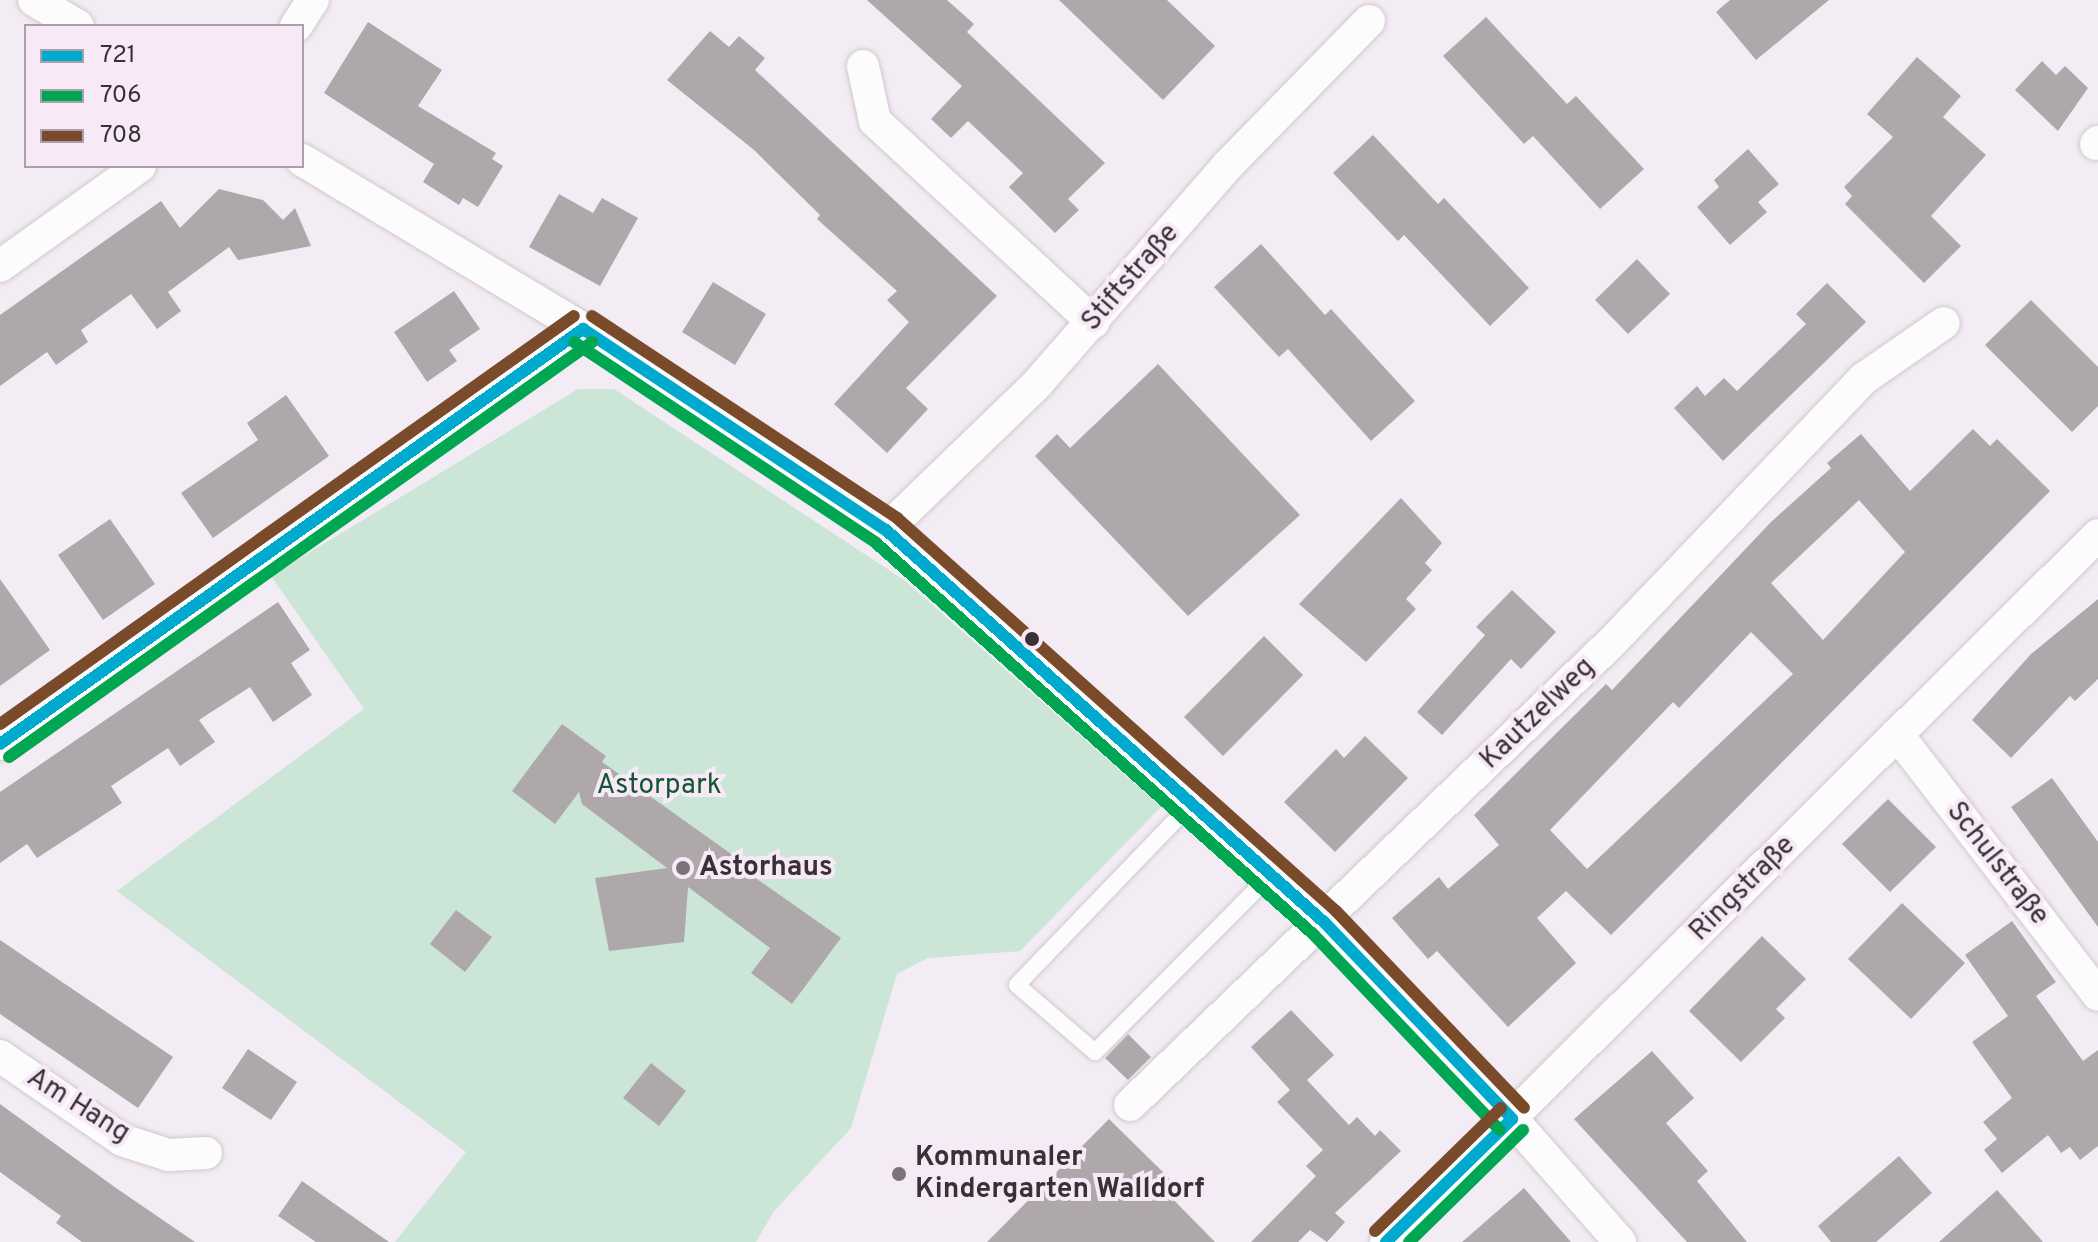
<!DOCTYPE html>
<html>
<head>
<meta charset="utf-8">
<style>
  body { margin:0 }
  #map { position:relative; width:2098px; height:1242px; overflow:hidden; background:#f4ecf4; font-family:Overpass,sans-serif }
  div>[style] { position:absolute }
  .green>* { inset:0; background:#cbe5d6 }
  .building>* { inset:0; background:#afa8aa }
  .roads { filter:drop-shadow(0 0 2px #cfc9ce) drop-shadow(0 0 2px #cfc9ce) }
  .lane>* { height:16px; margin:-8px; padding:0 8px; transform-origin:8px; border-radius:8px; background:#fdfcfd }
  .street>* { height:32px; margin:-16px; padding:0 16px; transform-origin:16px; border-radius:16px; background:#fdfcfd }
  .bus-1>* { height:12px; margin:-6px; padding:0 6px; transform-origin:6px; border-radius:6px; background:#00a9ce }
  .bus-2>* { height:12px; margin:-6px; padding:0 6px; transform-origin:6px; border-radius:6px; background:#00a651 }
  .bus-3>* { height:12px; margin:-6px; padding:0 6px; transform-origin:6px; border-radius:6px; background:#7a4b2a }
  .dots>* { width:22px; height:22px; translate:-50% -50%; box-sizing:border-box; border:4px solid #f8e9f7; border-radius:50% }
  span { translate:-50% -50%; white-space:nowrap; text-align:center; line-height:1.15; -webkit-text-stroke:8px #f8e9f7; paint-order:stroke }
  .street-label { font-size:28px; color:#383237 }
  .park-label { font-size:28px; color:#145634 }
  .poi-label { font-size:28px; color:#383237; font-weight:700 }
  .left { translate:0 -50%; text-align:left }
  .legend { position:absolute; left:24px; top:24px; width:280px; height:144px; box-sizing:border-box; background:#f8e9f7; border:2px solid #aba0aa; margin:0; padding:10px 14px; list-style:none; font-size:24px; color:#383237 }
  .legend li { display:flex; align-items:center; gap:16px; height:40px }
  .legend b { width:40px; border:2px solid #aba0aa }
</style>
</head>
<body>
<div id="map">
  <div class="green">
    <i style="clip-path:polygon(578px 389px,614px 389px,904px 580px,1161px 807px,1020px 951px,928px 958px,897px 974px,851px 1128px,774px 1211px,756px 1242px,395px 1242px,466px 1152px,117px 891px,364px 709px,271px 576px)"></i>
  </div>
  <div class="building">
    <i style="clip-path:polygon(867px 0,947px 0,974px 24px,967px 32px,1105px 163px,1068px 199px,1079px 210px,1055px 233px,1009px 187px,1023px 173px,968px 121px,951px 138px,931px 119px,962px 86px)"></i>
    <i style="clip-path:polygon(1059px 0,1167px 0,1215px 46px,1163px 100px)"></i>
    <i style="clip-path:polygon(1730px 0,1829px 0,1756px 60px,1716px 12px)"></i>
    <i style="clip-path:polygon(1486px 17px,1567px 104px,1576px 96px,1644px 169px,1600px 209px,1533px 136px,1524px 144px,1443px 56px)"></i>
    <i style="clip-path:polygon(368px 22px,442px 70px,418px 106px,496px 153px,492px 159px,503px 166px,478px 207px,463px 198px,459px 205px,423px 182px,434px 164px,324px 93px)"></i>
    <i style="clip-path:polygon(710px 31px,729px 47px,739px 36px,765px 58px,755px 70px,997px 296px,906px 388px,928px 409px,887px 453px,834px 404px,909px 322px,887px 300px,897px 291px,817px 219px,820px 215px,754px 150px,667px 80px)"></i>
    <i style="clip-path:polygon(1917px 57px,1961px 96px,1943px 117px,1986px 155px,1931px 216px,1961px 246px,1924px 283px,1845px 204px,1852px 196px,1844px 187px,1893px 137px,1867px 114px)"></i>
    <i style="clip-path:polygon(2042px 61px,2056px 75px,2065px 66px,2088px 88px,2058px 131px,2015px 90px)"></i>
    <i style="clip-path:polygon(1373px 135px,1438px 204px,1444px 198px,1529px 288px,1490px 326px,1404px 235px,1398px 241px,1333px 173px)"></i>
    <i style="clip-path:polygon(1748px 149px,1779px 184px,1758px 202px,1767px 212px,1730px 245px,1697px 207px,1719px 187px,1714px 180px)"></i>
    <i style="clip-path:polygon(219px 189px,263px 200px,283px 220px,295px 208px,311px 246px,238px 260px,229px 247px,168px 292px,181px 311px,157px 329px,131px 294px,81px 330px,88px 342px,56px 365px,47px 352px,0 386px,0 315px,161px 201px,180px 228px)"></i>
    <i style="clip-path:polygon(559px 194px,593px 213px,602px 198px,638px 218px,600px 286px,529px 247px)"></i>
    <i style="clip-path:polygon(1261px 244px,1325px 315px,1331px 309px,1415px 401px,1371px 441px,1288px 349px,1279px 357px,1214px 287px)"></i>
    <i style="clip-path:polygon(1637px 259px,1670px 294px,1628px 334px,1595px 300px)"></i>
    <i style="clip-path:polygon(713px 282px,766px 314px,735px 365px,682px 332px)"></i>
    <i style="clip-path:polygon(1827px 283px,1866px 322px,1723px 461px,1674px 408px,1697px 386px,1705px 396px,1724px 378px,1737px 391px,1806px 324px,1796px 314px)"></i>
    <i style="clip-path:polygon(454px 291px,480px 329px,449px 350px,457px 361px,427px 382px,394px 332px)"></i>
    <i style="clip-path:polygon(2031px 300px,2098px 367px,2098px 406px,2072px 432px,1985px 345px)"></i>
    <i style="clip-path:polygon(1158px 364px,1300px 515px,1188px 616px,1035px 456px,1057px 434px,1070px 448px)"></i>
    <i style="clip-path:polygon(286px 395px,329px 456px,213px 538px,181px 493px,258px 440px,247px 423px)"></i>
    <i style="clip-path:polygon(evenodd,1973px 429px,1990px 446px,1997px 439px,2050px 491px,1631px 915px,1611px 935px,1566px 891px,1537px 918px,1576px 963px,1508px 1027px,1437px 951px,1428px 959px,1392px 918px,1439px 877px,1448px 889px,1499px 845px,1474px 815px,1606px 684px,1612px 690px,1771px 522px,1831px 468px,1827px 463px,1861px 434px,1910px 491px,1973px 429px,1859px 500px,1905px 552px,1823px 640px,1771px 583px,1859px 500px,1973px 429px,1751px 632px,1793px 674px,1587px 869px,1550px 830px,1673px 702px,1679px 708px,1751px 632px)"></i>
    <i style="clip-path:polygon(1401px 498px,1442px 543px,1425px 563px,1432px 570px,1406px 599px,1416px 609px,1366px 662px,1299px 604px)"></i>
    <i style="clip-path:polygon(110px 519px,155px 584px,103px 620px,58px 555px)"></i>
    <i style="clip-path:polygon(0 579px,50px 650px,0 686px)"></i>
    <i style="clip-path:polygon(1512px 590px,1556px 632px,1521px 669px,1511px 659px,1442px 735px,1417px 712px,1485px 635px,1476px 627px)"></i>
    <i style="clip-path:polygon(2098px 599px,2098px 679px,2075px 701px,2070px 696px,2011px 758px,1972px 720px,2031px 654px)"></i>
    <i style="clip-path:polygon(278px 602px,310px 650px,291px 663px,312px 695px,273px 722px,250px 687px,199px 720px,215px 742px,180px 766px,168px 748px,111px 786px,122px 803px,37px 858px,27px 844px,0 863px,0 792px)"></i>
    <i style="clip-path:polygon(1264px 636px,1303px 675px,1223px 756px,1184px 717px)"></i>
    <i style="clip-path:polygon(562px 724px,606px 756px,602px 762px,734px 856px,730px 860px,841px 938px,792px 1004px,751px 973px,770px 948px,688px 887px,684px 942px,609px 951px,595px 878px,667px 868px,582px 804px,579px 792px,555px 824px,512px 791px)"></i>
    <i style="clip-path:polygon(1365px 736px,1408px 778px,1335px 852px,1284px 802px,1336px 749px,1344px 758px)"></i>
    <i style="clip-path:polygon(2052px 778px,2098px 842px,2098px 927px,2011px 807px)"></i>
    <i style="clip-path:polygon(1888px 799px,1936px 847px,1890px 892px,1842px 844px)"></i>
    <i style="clip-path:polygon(1902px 903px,1965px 963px,1911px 1019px,1848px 959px)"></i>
    <i style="clip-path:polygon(456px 910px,492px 937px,465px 972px,430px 944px)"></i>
    <i style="clip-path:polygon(2012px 921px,2056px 982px,2036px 996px,2083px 1061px,2098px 1050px,2098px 1146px,2080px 1160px,2070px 1147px,2061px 1153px,2048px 1135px,2002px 1173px,1984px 1150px,1997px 1139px,1983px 1122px,2012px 1098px,1972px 1042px,2008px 1016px,1965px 955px)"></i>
    <i style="clip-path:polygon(1762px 936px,1806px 979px,1776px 1009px,1785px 1018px,1741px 1062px,1689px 1011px)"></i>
    <i style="clip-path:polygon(0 940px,173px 1057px,138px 1108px,0 1014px)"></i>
    <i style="clip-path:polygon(1291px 1010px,1334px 1055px,1307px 1080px,1349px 1125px,1357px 1117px,1375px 1136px,1380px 1130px,1401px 1151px,1335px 1213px,1345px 1222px,1327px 1242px,1310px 1230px,1298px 1242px,1251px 1242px,1316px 1176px,1306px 1166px,1323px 1150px,1277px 1102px,1290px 1090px,1251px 1047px)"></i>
    <i style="clip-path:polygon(1128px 1034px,1151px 1057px,1128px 1080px,1105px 1058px)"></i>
    <i style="clip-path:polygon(248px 1049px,297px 1082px,271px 1120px,222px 1088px)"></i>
    <i style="clip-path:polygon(1652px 1051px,1694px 1098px,1666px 1123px,1708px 1171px,1697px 1181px,1747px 1242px,1687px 1242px,1574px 1119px)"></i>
    <i style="clip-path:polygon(651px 1063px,686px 1091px,659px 1126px,623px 1098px)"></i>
    <i style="clip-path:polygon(0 1104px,116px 1188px,195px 1242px,82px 1242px,56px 1223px,61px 1216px,0 1172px)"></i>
    <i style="clip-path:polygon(1109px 1119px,1170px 1179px,1161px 1187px,1215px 1242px,987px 1242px)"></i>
    <i style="clip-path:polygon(1899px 1156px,1932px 1193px,1876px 1242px,1831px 1242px,1818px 1226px)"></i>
    <i style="clip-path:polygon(302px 1181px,389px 1242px,316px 1242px,278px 1216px)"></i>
    <i style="clip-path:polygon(1524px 1188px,1571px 1242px,1462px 1242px)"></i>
    <i style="clip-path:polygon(1997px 1190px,2043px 1242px,1939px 1242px)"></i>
  </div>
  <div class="roads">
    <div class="lane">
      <i style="left:1192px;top:803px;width:252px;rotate:133.9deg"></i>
      <i style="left:1017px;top:985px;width:103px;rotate:40.7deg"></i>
      <i style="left:1095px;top:1052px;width:251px;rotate:-45.2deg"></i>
    </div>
    <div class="street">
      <i style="left:34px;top:0;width:51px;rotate:30.6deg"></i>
      <i style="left:296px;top:26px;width:31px;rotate:-57deg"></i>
      <i style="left:863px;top:66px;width:56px;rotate:77.7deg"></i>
      <i style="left:875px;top:121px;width:297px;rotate:42.7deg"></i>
      <i style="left:2096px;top:144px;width:3px;rotate:-45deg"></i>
      <i style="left:302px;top:160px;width:328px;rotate:31deg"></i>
      <i style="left:583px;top:329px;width:364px;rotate:33.6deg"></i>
      <i style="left:886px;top:530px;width:589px;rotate:41.84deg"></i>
      <i style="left:1325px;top:923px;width:271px;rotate:46.3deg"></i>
      <i style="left:1512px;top:1119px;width:164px;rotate:48.7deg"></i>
      <i style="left:0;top:266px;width:172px;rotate:-35.5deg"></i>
      <i style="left:886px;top:530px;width:210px;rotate:-44deg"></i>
      <i style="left:1037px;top:384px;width:289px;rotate:-48.9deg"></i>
      <i style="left:1227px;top:166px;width:203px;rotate:-45.6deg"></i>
      <i style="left:1897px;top:734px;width:329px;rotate:52.4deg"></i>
      <i style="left:0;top:744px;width:716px;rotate:-35.44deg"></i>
      <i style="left:0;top:1056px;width:148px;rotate:34.5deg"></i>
      <i style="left:122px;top:1140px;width:49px;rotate:17.7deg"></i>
      <i style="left:169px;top:1155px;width:37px;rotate:-3deg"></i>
      <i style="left:1130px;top:1105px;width:668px;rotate:-43.85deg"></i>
      <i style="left:1612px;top:642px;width:364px;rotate:-46.3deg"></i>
      <i style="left:1863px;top:379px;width:98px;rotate:-34.7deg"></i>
      <i style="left:1386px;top:1242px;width:1003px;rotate:-44.8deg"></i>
    </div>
  </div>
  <div class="bus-1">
    <i style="left:583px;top:329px;width:364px;rotate:33.6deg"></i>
    <i style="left:886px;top:530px;width:589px;rotate:41.84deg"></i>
    <i style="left:1325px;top:923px;width:271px;rotate:46.3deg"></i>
    <i style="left:0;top:744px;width:716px;rotate:-35.44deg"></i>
    <i style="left:1386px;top:1242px;width:176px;rotate:-44.3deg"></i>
  </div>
  <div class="bus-2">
    <i style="left:574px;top:342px;width:363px;rotate:33.6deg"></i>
    <i style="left:876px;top:543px;width:588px;rotate:41.83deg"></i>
    <i style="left:1314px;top:935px;width:269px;rotate:46.4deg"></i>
    <i style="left:9px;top:757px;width:716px;rotate:-35.44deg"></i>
    <i style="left:1409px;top:1242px;width:160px;rotate:-44.5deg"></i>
  </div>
  <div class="bus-3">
    <i style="left:592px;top:316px;width:366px;rotate:33.5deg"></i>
    <i style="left:897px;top:518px;width:589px;rotate:41.84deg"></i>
    <i style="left:1336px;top:911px;width:272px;rotate:46.3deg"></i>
    <i style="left:0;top:724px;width:704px;rotate:-35.41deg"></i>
    <i style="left:1375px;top:1231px;width:176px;rotate:-44.3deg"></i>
  </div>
  <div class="dots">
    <i style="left:1032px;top:639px;background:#383237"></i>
    <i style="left:683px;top:868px;background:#7a7379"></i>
    <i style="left:899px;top:1174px;background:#7a7379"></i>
  </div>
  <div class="street-label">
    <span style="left:1131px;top:278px;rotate:-49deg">Stiftstraße</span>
    <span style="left:1538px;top:714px;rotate:-44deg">Kautzelweg</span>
    <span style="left:1997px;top:864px;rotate:52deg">Schulstraße</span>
    <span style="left:1743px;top:889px;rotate:-45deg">Ringstraße</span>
    <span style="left:78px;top:1106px;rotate:32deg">Am Hang</span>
  </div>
  <div class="park-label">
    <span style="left:659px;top:786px">Astorpark</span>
  </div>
  <div class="poi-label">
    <span class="left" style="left:699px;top:868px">Astorhaus</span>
    <span class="left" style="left:915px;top:1174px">Kommunaler<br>Kindergarten Walldorf</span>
  </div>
  <ul class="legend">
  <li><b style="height:10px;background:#00a9ce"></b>721</li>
  <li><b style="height:10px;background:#00a651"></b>706</li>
  <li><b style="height:10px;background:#7a4b2a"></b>708</li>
  </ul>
</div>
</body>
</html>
